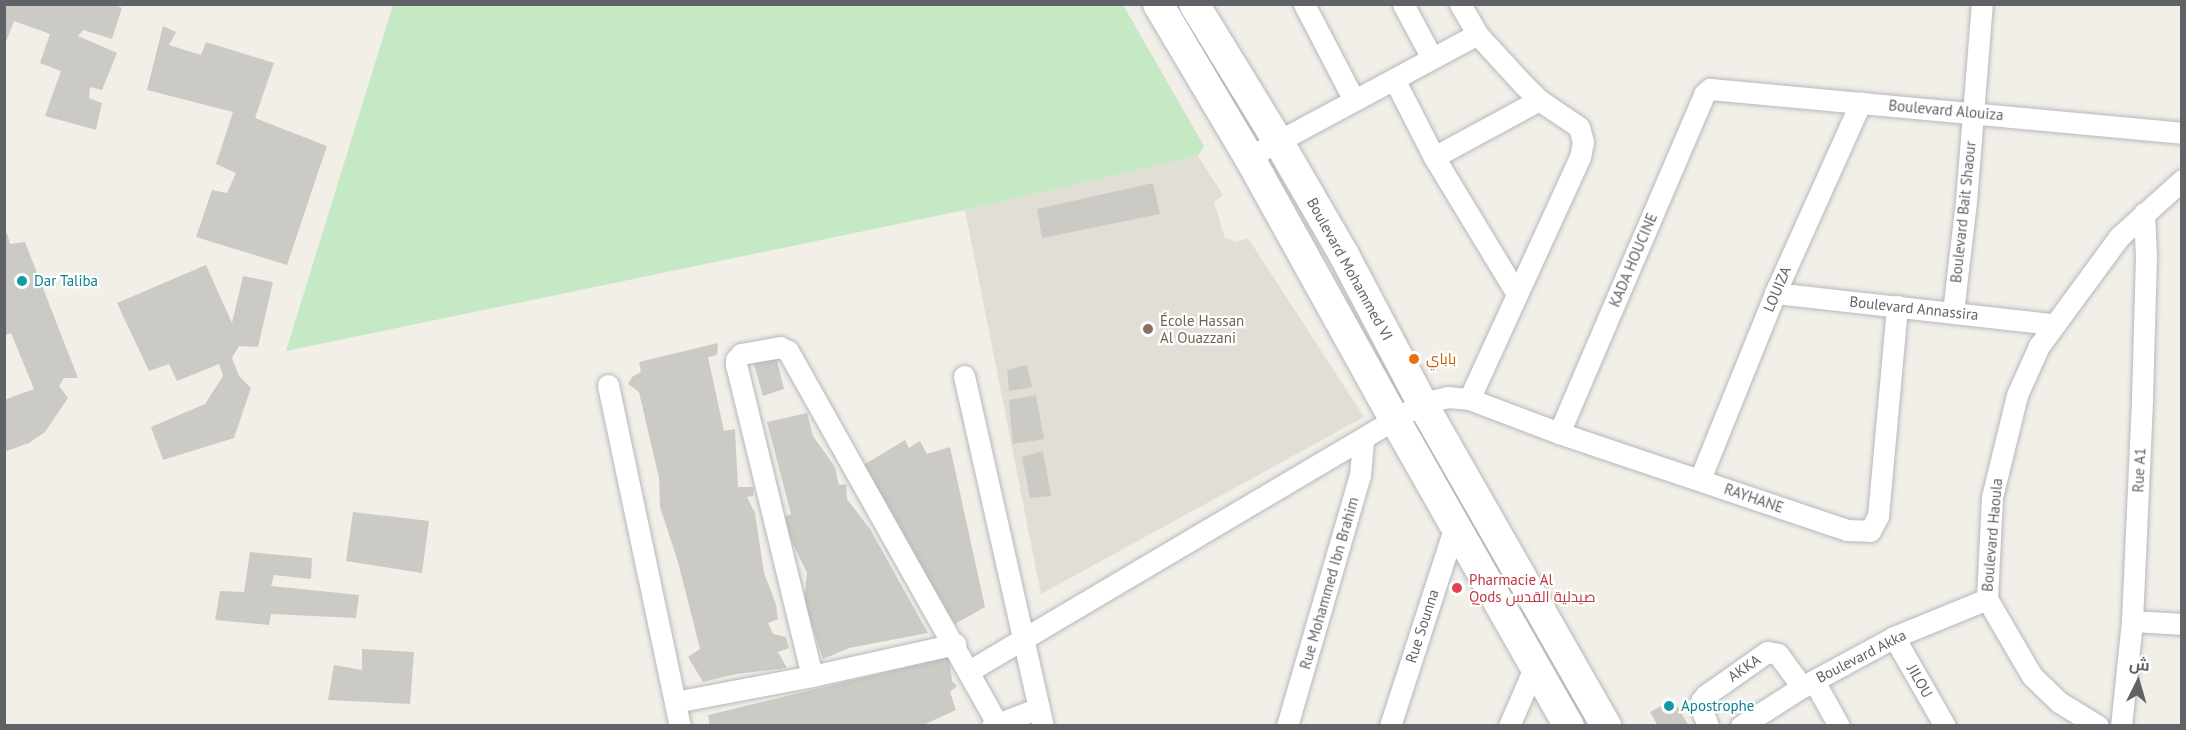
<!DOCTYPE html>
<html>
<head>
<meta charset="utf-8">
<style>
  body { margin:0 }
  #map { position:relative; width:2186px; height:730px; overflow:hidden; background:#f1efe8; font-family:"PT Sans",Cairo,sans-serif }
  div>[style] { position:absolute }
  .education>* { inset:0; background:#e1ded6 }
  .green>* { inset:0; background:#c5e8c5 }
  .building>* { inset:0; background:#cccac5 }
  .roads { filter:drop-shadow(0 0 2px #b5b8bc) drop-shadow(0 0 2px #b5b8bc) }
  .minor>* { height:21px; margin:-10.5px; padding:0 10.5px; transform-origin:10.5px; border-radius:10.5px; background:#fff }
  .secondary>* { height:30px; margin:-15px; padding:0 15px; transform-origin:15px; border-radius:15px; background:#fff }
  .dots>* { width:16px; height:16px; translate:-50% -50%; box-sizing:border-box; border:3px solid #fff; border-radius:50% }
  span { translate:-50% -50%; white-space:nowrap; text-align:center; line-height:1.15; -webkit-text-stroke:4.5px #fff; paint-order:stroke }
  .street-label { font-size:15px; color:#5f6368 }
  .culture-label { font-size:15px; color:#0d838f }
  .left { translate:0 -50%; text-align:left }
  .education-label { font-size:15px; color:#785e54 }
  .food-label { font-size:15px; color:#c56008 }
  .health-label { font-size:15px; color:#be3a42 }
  .frame { position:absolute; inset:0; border:6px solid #5f6368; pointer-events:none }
  .north { position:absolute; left:2108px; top:652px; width:60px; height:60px; -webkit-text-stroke:4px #fff; paint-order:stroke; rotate:5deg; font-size:16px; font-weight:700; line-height:24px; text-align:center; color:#5f6368 }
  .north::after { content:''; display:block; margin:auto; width:21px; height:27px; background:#5f6368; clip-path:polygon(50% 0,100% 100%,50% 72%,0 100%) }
</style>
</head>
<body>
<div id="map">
  <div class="education">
    <i style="clip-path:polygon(1198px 156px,1223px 195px,1214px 202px,1225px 238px,1237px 242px,1248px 238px,1364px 417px,1041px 594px,965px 210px)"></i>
  </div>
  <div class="green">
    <i style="clip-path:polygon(393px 5px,1123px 5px,1204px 146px,1198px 156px,965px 210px,286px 351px)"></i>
  </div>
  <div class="building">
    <i style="clip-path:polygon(4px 4px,113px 4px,122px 8px,112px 39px,83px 30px,78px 36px,117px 53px,102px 90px,90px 87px,89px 98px,102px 103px,96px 130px,45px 116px,61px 71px,40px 63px,50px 34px,14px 21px,4px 47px)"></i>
    <i style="clip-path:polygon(163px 26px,176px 32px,169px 45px,201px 55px,206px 42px,274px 63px,255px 118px,327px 146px,287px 265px,196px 237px,212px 190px,227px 193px,236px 173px,216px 164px,233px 112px,147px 90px)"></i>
    <i style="clip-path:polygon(1153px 183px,1160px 214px,1042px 238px,1037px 209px)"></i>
    <i style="clip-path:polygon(4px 233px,7px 233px,10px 244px,25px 242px,78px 378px,64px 378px,59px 386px,68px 398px,45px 432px,29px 443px,4px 452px,4px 400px,34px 389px,11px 333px,4px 336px)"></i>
    <i style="clip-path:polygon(206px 265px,232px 323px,243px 276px,273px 282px,258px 347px,239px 346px,232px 358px,239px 376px,251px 388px,234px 438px,163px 460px,151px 427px,205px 404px,223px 376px,219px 364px,177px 381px,169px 364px,149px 371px,117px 303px)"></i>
    <i style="clip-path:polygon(718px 343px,717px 355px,708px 357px,724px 431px,735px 429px,738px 487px,754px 487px,753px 496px,747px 497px,755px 513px,764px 573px,776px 604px,778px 619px,768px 623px,773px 634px,786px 637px,789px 648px,778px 652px,787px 668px,736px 674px,703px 682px,688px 657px,700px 649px,678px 562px,660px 507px,659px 478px,639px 392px,628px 384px,632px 377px,641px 372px,639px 362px)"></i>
    <i style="clip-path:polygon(775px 353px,784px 389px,763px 396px,752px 358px)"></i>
    <i style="clip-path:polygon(1027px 365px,1032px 387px,1009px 391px,1007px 370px)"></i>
    <i style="clip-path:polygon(1036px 395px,1044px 439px,1013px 444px,1009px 400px)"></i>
    <i style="clip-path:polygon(807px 413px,813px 436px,835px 467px,839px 485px,846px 484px,847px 499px,870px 529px,928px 633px,849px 648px,823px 659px,804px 601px,807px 573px,781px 519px,791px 514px,767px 422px)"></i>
    <i style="clip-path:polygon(905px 440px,909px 448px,920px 441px,927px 454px,950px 447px,985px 607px,955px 624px,862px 466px)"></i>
    <i style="clip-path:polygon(1043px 451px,1051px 496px,1030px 498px,1022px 457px)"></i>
    <i style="clip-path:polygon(353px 512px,429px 521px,422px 573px,346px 561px)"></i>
    <i style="clip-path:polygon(250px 552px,312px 558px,311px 579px,274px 575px,271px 586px,359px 595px,356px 618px,271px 614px,269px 625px,215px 620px,220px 591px,244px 592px)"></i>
    <i style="clip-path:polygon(362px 649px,414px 652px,410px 704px,328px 700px,334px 665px,362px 670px)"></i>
    <i style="clip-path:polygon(949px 657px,952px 681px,957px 686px,950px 692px,956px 710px,921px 726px,710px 726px,708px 715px)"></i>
    <i style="clip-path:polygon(1673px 699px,1689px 726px,1658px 726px,1650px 712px)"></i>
  </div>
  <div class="roads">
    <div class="minor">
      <i style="left:1304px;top:4px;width:108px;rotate:62.5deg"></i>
      <i style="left:1403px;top:4px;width:61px;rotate:61.8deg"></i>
      <i style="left:1460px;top:4px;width:34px;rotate:60deg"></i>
      <i style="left:1477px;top:34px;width:68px;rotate:47.4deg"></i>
      <i style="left:1523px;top:84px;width:23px;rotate:45deg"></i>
      <i style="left:1539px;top:100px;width:48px;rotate:34deg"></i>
      <i style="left:1579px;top:127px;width:16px;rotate:75deg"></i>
      <i style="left:1583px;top:142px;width:15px;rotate:101deg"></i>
      <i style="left:1580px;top:157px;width:266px;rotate:114.6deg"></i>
      <i style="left:1394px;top:79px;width:88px;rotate:62.9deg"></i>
      <i style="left:1434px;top:157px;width:160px;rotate:58.8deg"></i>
      <i style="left:1249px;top:157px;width:259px;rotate:-28.3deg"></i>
      <i style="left:1434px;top:157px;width:119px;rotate:-28.5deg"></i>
      <i style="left:1775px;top:293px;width:280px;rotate:6.4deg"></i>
      <i style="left:1953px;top:312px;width:112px;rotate:-83.3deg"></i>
      <i style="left:1966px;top:201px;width:198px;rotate:-85.4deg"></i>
      <i style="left:964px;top:376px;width:359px;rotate:77.3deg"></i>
      <i style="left:608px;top:385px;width:349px;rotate:78.1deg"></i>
      <i style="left:1559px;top:433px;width:369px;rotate:-66.8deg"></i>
      <i style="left:1704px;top:94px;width:8px;rotate:-40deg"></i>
      <i style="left:1710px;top:89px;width:474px;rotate:5.3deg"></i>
      <i style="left:1700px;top:479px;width:201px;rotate:-68deg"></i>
      <i style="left:1775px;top:293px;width:209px;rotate:-65.8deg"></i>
      <i style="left:2132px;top:621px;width:50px;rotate:3.4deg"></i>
      <i style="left:1894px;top:637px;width:103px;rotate:60.2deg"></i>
      <i style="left:969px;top:671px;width:526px;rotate:-30.61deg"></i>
      <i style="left:1422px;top:403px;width:26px;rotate:-13deg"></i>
      <i style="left:1447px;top:397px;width:22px;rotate:5deg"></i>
      <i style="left:1469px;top:399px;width:96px;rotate:20.7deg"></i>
      <i style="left:1559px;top:433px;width:304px;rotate:18.6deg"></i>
      <i style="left:1847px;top:530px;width:23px;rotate:2deg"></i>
      <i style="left:1870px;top:531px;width:17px;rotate:-62deg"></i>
      <i style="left:1878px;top:516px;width:211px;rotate:-84.8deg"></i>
      <i style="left:812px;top:676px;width:320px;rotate:-103.7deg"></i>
      <i style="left:736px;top:365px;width:5px;rotate:-90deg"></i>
      <i style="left:736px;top:360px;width:8px;rotate:-50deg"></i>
      <i style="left:741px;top:354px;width:40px;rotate:-10deg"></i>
      <i style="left:780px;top:347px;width:9px;rotate:27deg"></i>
      <i style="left:788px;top:351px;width:427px;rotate:60.7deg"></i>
      <i style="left:1814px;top:681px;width:51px;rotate:60.9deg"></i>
      <i style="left:675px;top:702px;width:139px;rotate:-10.7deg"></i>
      <i style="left:812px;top:676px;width:147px;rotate:-12.6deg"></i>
      <i style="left:992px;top:726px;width:50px;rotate:-21deg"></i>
      <i style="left:1287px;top:726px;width:261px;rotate:-73.8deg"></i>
      <i style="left:1360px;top:475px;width:36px;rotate:-85deg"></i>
      <i style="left:1390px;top:726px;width:210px;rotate:-72deg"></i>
      <i style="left:1509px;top:726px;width:65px;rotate:-66.6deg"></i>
      <i style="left:1708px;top:726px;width:19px;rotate:-111deg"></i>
      <i style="left:1701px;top:708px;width:7px;rotate:-90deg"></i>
      <i style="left:1701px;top:701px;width:8px;rotate:-50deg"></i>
      <i style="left:1706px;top:695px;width:75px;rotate:-35.2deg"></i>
      <i style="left:1767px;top:652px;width:11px;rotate:10deg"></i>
      <i style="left:1778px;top:654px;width:41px;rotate:54deg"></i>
      <i style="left:1741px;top:726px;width:72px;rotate:-32.6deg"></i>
      <i style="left:1802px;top:687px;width:105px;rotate:-28.5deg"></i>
      <i style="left:1894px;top:637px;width:100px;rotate:-22.2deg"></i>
      <i style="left:2098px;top:726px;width:46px;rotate:-148.4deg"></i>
      <i style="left:2059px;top:702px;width:37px;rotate:-136deg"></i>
      <i style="left:2032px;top:676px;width:89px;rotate:-120.3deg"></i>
      <i style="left:1987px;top:599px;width:102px;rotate:-87.2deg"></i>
      <i style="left:1992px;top:497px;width:105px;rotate:-76.2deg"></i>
      <i style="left:2017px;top:395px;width:54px;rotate:-65.8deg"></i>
      <i style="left:2039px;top:346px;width:135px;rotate:-53.7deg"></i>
      <i style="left:2119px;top:237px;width:85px;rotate:-42.1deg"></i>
      <i style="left:2121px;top:726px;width:106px;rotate:-84deg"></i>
      <i style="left:2132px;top:621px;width:222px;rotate:-87.4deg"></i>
      <i style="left:2142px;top:399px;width:142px;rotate:-88.4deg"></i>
      <i style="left:2146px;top:257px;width:44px;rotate:-92.6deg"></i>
    </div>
    <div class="secondary">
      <i style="left:1158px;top:4px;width:178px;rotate:59.3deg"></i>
      <i style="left:1249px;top:157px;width:301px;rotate:61deg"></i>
      <i style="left:1395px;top:420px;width:352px;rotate:60.4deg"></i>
      <i style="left:1194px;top:4px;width:161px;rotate:58.5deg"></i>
      <i style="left:1278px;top:141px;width:132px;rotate:59.9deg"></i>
      <i style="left:1344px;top:255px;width:167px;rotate:62.2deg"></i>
      <i style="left:1422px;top:403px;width:372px;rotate:60.3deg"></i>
    </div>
  </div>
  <div class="dots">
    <i style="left:22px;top:281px;background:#0f9aa8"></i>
    <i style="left:1148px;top:329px;background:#8d6e63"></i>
    <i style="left:1414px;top:359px;background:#e8710a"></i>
    <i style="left:1457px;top:588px;background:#e0444e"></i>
    <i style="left:1669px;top:706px;background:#0f9aa8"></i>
  </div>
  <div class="street-label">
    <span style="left:1946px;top:110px;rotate:5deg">Boulevard Alouiza</span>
    <span style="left:1963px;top:212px;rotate:-84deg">Boulevard Bait Shaour</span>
    <span style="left:1633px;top:260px;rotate:-67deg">KADA HOUCINE</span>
    <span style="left:1350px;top:269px;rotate:61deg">Boulevard Mohammed VI</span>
    <span style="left:1777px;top:289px;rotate:-67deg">LOUIZA</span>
    <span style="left:1914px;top:308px;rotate:6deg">Boulevard Annassira</span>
    <span style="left:2139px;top:470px;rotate:-87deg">Rue A1</span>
    <span style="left:1754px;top:498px;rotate:19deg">RAYHANE</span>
    <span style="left:1992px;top:535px;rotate:-85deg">Boulevard Haoula</span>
    <span style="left:1329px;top:583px;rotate:-74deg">Rue Mohammed Ibn Brahim</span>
    <span style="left:1422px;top:626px;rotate:-72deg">Rue Sounna</span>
    <span style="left:1861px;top:656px;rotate:-27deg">Boulevard Akka</span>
    <span style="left:1744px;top:668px;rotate:-35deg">AKKA</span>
    <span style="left:1920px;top:681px;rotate:60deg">JILOU</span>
  </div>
  <div class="culture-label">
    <span class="left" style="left:34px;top:281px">Dar Taliba</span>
    <span class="left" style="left:1681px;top:706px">Apostrophe</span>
  </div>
  <div class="education-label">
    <span class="left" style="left:1160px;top:329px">École Hassan<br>Al Ouazzani</span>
  </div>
  <div class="food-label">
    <span class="left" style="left:1426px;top:359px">باباي</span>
  </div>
  <div class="health-label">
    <span class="left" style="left:1469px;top:588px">Pharmacie Al<br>Qods صيدلية القدس</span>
  </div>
  <div class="frame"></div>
  <div class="north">ش</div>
</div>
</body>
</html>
